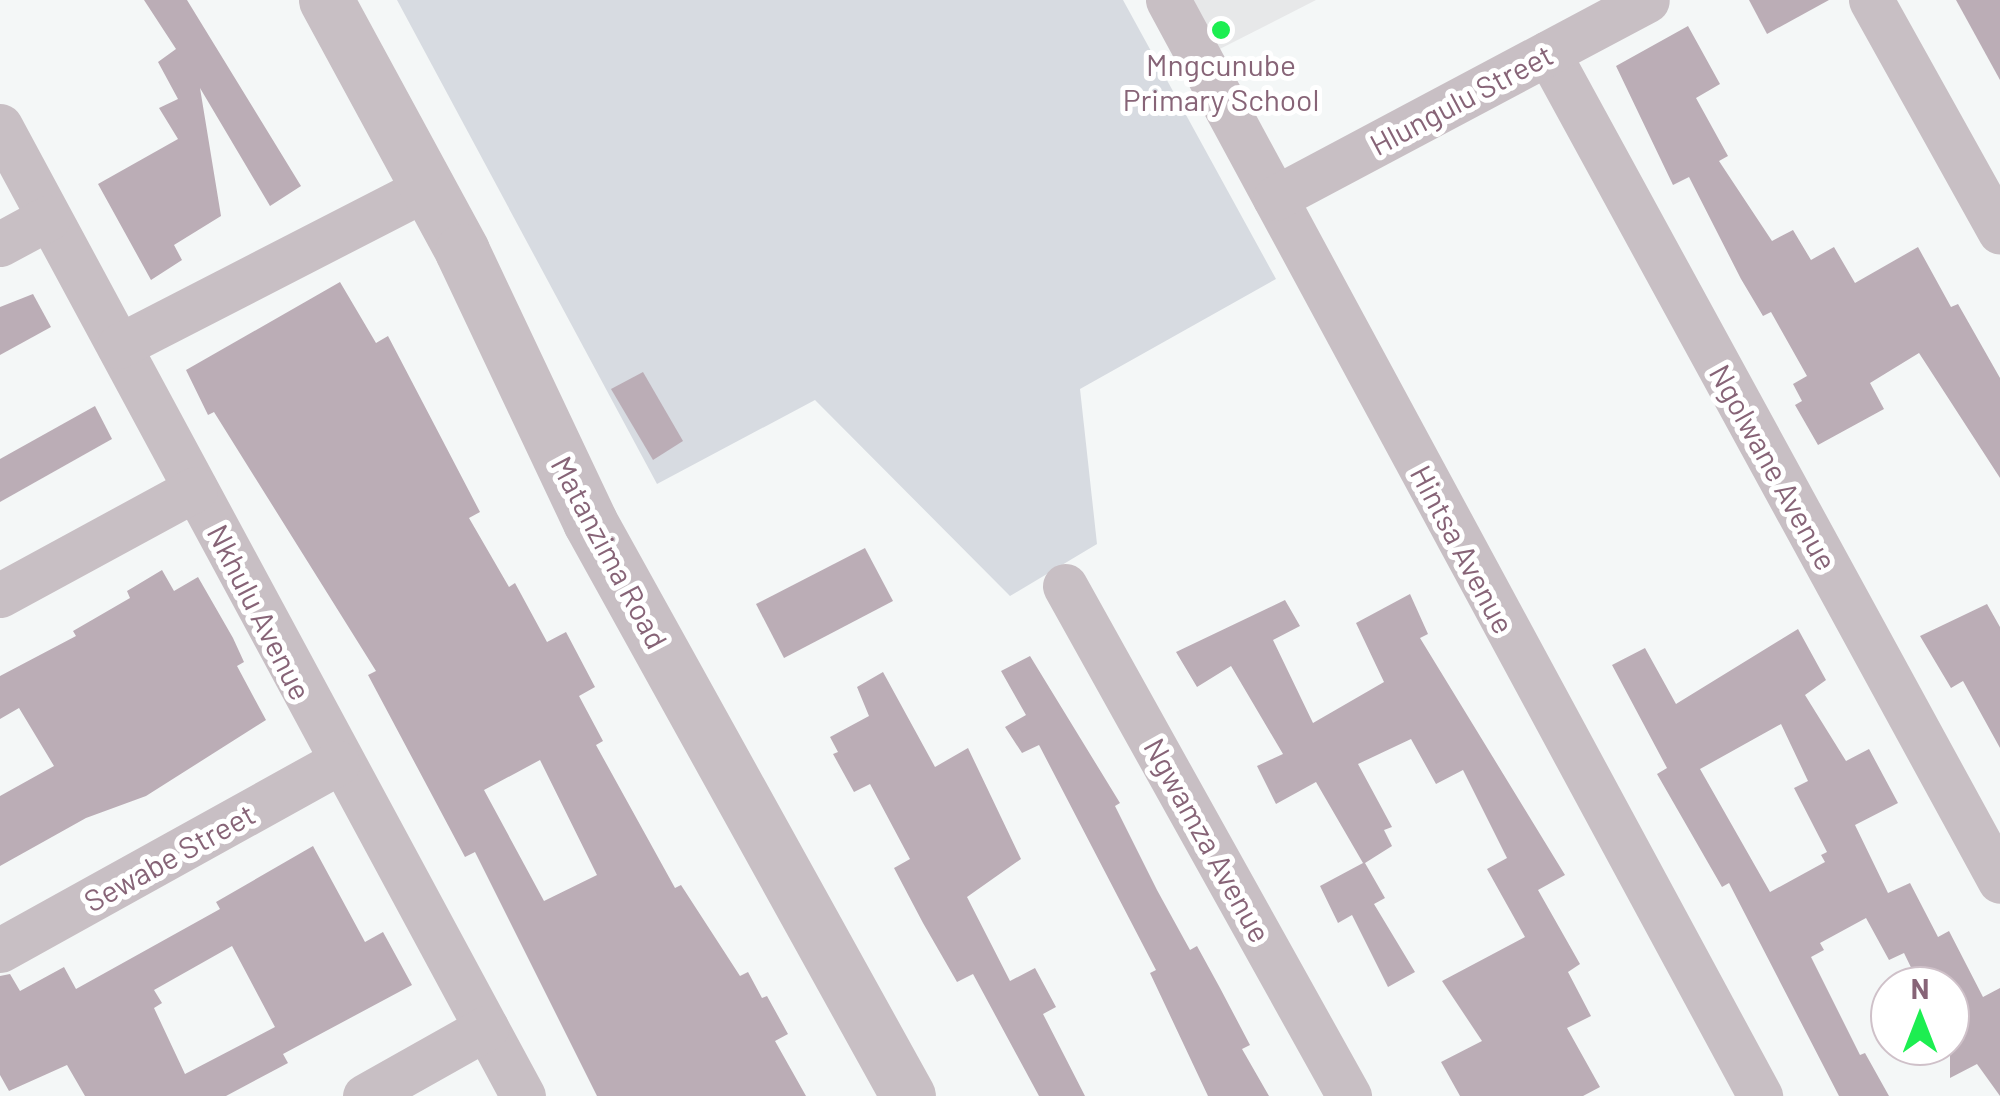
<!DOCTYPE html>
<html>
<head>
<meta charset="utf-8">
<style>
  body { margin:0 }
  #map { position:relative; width:2000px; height:1096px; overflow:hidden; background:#f4f7f7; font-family:Barlow,sans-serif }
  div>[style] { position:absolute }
  .built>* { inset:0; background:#e7e8e9 }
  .green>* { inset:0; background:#d7dbe1 }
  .building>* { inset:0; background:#bbadb6 }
  .minor>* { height:45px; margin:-22.5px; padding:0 22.5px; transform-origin:22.5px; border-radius:22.5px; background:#c8bfc4 }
  .tertiary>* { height:55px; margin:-27.5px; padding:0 27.5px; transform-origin:27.5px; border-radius:27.5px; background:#c8bfc4 }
  .dots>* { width:28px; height:28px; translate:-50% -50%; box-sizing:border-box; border:5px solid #fff; border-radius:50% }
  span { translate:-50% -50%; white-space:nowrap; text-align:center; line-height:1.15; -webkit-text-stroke:10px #fff; paint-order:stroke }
  .poi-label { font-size:30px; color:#876477 }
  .street-label { font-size:30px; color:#876477 }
  .north { position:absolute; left:1870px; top:966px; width:100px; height:100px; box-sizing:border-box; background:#fff; border:2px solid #cfc1c9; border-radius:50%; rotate:0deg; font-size:28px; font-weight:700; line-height:40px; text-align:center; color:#876477 }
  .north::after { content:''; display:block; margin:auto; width:35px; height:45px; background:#1dee51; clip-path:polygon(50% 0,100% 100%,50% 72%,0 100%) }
</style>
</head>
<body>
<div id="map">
  <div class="built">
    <i style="clip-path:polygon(1168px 0,1316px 0,1200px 59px)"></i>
  </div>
  <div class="green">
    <i style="clip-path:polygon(397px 0,1123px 0,1276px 279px,1080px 389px,1097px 544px,1010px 596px,815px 400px,657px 484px)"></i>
  </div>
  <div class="building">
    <i style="clip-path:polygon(144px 0,187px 0,301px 186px,270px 206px,200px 88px,221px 216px,174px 245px,182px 260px,151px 280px,98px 184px,178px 139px,159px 108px,178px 99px,158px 62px,176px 49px)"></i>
    <i style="clip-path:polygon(1749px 0,1829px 0,1767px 34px)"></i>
    <i style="clip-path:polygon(1956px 0,2000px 0,2000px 80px)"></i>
    <i style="clip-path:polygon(1688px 26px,1720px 84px,1696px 98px,1728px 156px,1719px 161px,1772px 241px,1793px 230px,1811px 260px,1834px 247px,1855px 283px,1918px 247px,1951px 307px,1958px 304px,2000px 378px,2000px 478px,1919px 353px,1870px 383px,1884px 409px,1818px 445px,1795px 405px,1802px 401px,1793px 384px,1807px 376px,1771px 312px,1763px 316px,1741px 279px,1689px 177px,1673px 185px,1616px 66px)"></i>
    <i style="clip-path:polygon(evenodd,340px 282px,376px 343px,388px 336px,480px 512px,469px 518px,509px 587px,515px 583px,547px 642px,566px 632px,595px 687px,579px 696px,603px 741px,596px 745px,675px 888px,681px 885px,740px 976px,748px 972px,762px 998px,767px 996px,788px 1034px,775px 1041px,806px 1096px,597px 1096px,475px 852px,465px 857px,368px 675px,376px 671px,214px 412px,208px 415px,186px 370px,340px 282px,540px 760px,597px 875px,544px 901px,484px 790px,540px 760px)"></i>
    <i style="clip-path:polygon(33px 294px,51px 327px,0 355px,0 307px)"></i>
    <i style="clip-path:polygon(643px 372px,683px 441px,653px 460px,611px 389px)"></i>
    <i style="clip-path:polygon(95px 406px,112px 439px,0 502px,0 459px)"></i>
    <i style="clip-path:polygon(865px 548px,893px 601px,784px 658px,756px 604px)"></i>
    <i style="clip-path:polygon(162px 570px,174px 591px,198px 577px,233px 638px,244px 662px,237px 666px,266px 720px,146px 796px,86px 818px,0 866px,0 796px,54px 766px,19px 708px,0 719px,0 676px,76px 636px,73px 631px,130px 598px,127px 591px)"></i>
    <i style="clip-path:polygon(1410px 594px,1428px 634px,1420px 638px,1565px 875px,1538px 890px,1580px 964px,1568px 972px,1591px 1016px,1567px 1028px,1600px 1087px,1583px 1096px,1460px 1096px,1441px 1062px,1482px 1041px,1442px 981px,1525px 937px,1487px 869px,1507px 858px,1463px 770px,1436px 784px,1411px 739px,1358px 764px,1392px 827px,1384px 830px,1392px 846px,1365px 863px,1385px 898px,1374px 904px,1415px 972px,1388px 987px,1352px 915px,1338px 923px,1320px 886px,1363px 863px,1316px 782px,1276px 804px,1257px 766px,1283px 754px,1231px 666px,1197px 687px,1176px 652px,1285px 600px,1300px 626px,1273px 640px,1313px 723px,1384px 682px,1356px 623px)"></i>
    <i style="clip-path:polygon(1987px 604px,2000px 627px,2000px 748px,1963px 681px,1951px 688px,1920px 636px)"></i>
    <i style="clip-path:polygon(evenodd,1798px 629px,1826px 680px,1805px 695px,1846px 761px,1869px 749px,1898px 803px,1855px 825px,1888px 893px,1910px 883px,1938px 937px,1949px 931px,1983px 997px,2000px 988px,2000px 1096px,1977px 1064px,1950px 1078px,1950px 986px,1920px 986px,1904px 953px,1889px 960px,1866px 918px,1820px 943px,1824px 950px,1811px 957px,1860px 1055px,1865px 1053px,1889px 1096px,1839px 1096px,1729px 883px,1722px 887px,1657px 774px,1667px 768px,1612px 665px,1645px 648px,1676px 704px,1798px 629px,1781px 724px,1808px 781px,1794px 788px,1827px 852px,1821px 855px,1825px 862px,1770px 892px,1700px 769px,1781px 724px)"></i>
    <i style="clip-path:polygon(1030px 656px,1120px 803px,1115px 806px,1157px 890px,1190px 950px,1197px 946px,1220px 988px,1250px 1045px,1242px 1049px,1269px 1096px,1208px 1096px,1150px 973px,1156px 970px,1039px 745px,1022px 753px,1005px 727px,1026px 715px,1001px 671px)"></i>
    <i style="clip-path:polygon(883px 672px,935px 767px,968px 748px,1021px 859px,967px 897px,1010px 981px,1035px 968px,1056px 1007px,1043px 1014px,1085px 1096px,1039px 1096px,973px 974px,957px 982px,923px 923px,894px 868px,910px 859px,870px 784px,854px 792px,833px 754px,838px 752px,830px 737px,869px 716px,857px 687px)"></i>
    <i style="clip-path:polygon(evenodd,313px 846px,365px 942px,383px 932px,412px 985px,283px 1054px,288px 1063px,226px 1096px,85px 1096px,67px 1065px,9px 1091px,0 1075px,0 976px,10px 974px,20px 991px,64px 967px,76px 989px,220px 909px,216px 902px,313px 846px,232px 946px,275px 1027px,185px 1074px,154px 1008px,162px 1003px,154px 990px,232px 946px)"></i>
  </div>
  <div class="minor">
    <i style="left:1168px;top:0;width:1246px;rotate:61.62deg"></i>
    <i style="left:1871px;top:0;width:265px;rotate:60.9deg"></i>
    <i style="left:1548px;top:53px;width:943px;rotate:61.37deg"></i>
    <i style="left:0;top:126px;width:1102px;rotate:61.67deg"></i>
    <i style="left:1275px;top:198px;width:421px;rotate:-28deg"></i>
    <i style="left:0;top:244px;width:55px;rotate:-28.4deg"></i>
    <i style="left:119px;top:346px;width:348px;rotate:-27.2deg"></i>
    <i style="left:1065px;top:586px;width:584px;rotate:60.89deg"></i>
    <i style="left:0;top:595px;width:222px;rotate:-28.5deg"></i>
    <i style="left:0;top:950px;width:386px;rotate:-29deg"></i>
    <i style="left:365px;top:1096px;width:139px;rotate:-29.3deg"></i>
  </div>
  <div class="tertiary">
    <i style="left:326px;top:0;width:285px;rotate:61.5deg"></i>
    <i style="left:462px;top:251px;width:300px;rotate:64.7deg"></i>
    <i style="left:590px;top:522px;width:656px;rotate:61.01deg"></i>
  </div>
  <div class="dots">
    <i style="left:1221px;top:30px;background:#1dee51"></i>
  </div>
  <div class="poi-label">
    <span style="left:1221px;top:81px">Mngcunube<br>Primary School</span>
  </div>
  <div class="street-label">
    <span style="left:1461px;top:99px;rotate:-28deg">Hlungulu Street</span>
    <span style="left:1774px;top:467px;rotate:61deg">Ngolwane Avenue</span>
    <span style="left:1463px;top:549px;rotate:62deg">Hintsa Avenue</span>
    <span style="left:610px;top:552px;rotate:62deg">Matanzima Road</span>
    <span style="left:260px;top:612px;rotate:63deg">Nkhulu Avenue</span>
    <span style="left:1208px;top:840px;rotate:61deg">Ngwamza Avenue</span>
    <span style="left:169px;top:857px;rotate:-29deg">Sewabe Street</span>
  </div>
  <div class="north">N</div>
</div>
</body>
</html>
